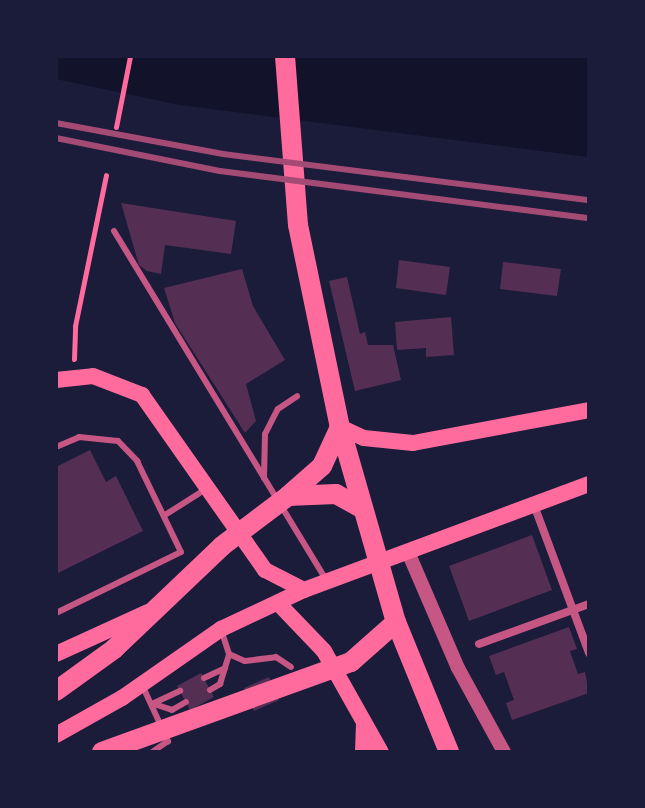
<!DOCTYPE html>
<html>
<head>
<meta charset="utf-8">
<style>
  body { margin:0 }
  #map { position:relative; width:645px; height:808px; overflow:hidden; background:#1b1b3a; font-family:Mulish,sans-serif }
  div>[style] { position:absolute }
  .water>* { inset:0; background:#12122b }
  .building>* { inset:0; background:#542f53 }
  .path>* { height:5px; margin:-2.5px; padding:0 2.5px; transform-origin:2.5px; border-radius:2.5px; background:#ff6b9d }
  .service>* { height:6px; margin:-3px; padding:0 3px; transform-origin:3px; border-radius:3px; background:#c65784 }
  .minor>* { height:8px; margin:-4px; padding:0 4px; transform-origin:4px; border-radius:4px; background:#c65784 }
  .tertiary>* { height:14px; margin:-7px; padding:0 7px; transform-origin:7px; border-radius:7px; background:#c65784 }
  .secondary>* { height:16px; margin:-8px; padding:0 8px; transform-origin:8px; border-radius:8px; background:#ff6b9d }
  .primary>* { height:20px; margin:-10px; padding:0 10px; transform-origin:10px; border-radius:10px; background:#ff6b9d }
  .rail>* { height:6px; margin:-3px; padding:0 3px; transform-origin:3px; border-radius:3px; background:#a44b75 }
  span { translate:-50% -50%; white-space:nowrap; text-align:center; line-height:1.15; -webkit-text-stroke:7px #1b1b3a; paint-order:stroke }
  .frame { position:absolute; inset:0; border:58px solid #1b1b3a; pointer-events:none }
</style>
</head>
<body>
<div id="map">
  <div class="water">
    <i style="clip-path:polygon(56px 56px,589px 56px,589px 157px,180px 105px,56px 79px)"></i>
  </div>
  <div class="building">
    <i style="clip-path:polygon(121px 203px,236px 221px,231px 254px,165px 245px,161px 274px,147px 271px,139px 265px)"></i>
    <i style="clip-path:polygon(399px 260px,450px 267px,446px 295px,396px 288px)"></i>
    <i style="clip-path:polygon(503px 262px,561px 269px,557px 296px,500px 289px)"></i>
    <i style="clip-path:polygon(242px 269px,253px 306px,285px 360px,246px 384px,256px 421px,245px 433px,175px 323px,164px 288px)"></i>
    <i style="clip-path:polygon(347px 277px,360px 334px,365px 332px,368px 345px,393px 345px,401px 380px,355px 391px,329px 281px)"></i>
    <i style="clip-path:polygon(451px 317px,454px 355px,426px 357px,426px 348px,397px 350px,395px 322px)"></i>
    <i style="clip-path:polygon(90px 450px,106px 482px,116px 476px,143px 531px,56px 574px,56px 467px)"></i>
    <i style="clip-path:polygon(532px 535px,552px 590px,469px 621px,449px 566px)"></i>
    <i style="clip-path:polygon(569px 627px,577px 649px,570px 651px,578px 674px,585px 672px,589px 693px,512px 720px,506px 703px,514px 700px,504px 672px,496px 675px,489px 656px)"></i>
    <i style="clip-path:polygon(201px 673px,214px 697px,190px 710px,177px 686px)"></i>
    <i style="clip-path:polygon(269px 677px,279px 700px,254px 711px,244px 688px)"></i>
  </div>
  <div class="path">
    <i style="left:116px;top:127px;width:72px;rotate:-78.8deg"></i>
    <i style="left:74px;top:359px;width:33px;rotate:-88deg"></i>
    <i style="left:75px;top:326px;width:154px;rotate:-78.4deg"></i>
  </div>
  <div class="service">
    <i style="left:114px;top:231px;width:406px;rotate:58.7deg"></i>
    <i style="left:56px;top:447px;width:25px;rotate:-23deg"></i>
    <i style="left:79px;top:437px;width:39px;rotate:6deg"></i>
    <i style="left:118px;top:441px;width:28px;rotate:46deg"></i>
    <i style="left:137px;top:461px;width:101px;rotate:64.2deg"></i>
    <i style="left:181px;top:552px;width:139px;rotate:154deg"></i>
    <i style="left:264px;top:478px;width:44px;rotate:-88.7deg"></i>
    <i style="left:265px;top:434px;width:28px;rotate:-63deg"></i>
    <i style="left:278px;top:409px;width:23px;rotate:-34deg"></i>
    <i style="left:165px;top:515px;width:49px;rotate:-32.4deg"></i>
    <i style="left:229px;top:654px;width:17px;rotate:24deg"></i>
    <i style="left:245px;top:661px;width:31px;rotate:-7deg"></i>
    <i style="left:276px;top:657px;width:18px;rotate:34deg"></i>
    <i style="left:204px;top:678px;width:23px;rotate:-25deg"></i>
    <i style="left:143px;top:687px;width:60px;rotate:65.2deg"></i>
    <i style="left:168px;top:741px;width:19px;rotate:145deg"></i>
    <i style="left:210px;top:690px;width:12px;rotate:-31deg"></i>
    <i style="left:220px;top:684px;width:31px;rotate:-73deg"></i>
    <i style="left:229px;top:654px;width:23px;rotate:-108deg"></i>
    <i style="left:154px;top:703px;width:29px;rotate:-25deg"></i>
    <i style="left:154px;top:704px;width:19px;rotate:18deg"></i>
    <i style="left:172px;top:710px;width:16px;rotate:-30deg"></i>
  </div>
  <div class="minor">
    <i style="left:534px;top:505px;width:158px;rotate:69.6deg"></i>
    <i style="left:479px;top:644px;width:117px;rotate:-20deg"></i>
  </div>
  <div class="tertiary">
    <i style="left:408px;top:552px;width:126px;rotate:66.7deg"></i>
    <i style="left:458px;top:668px;width:96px;rotate:61.3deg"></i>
  </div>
  <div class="secondary">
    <i style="left:56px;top:380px;width:37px;rotate:-6deg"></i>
    <i style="left:93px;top:376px;width:53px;rotate:21.2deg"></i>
    <i style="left:142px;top:395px;width:214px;rotate:54.9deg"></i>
    <i style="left:265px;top:570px;width:44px;rotate:27.1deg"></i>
    <i style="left:340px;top:427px;width:26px;rotate:25deg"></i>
    <i style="left:364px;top:438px;width:49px;rotate:5.8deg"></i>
    <i style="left:413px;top:443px;width:179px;rotate:-10.6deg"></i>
    <i style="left:278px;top:603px;width:66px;rotate:46.2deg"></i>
    <i style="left:324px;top:651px;width:116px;rotate:60.6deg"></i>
    <i style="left:56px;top:654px;width:101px;rotate:-24.5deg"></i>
    <i style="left:56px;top:735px;width:76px;rotate:-29.3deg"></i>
    <i style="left:122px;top:698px;width:121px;rotate:-34.9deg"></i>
    <i style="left:221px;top:629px;width:92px;rotate:-25.2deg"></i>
    <i style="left:304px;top:590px;width:304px;rotate:-20.4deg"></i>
    <i style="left:363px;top:752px;width:27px;rotate:-88deg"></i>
  </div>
  <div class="primary">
    <i style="left:285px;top:56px;width:169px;rotate:85.6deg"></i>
    <i style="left:298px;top:225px;width:206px;rotate:78.3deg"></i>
    <i style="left:340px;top:427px;width:203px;rotate:74deg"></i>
    <i style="left:396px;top:622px;width:140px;rotate:67.8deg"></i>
    <i style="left:289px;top:495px;width:44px;rotate:-41.3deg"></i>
    <i style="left:322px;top:466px;width:43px;rotate:-65.2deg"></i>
    <i style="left:56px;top:691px;width:72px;rotate:-35.9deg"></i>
    <i style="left:114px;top:649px;width:149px;rotate:-43.6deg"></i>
    <i style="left:222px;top:546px;width:83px;rotate:-37.1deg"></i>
    <i style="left:288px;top:496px;width:48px;rotate:-2.4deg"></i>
    <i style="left:336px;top:494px;width:29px;rotate:29deg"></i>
    <i style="left:102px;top:752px;width:265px;rotate:-19.9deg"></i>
    <i style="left:351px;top:662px;width:60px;rotate:-41.6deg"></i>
  </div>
  <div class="rail">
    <i style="left:56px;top:123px;width:170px;rotate:10.5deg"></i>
    <i style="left:223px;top:154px;width:369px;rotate:7.2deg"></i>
    <i style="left:56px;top:138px;width:167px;rotate:11.4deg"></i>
    <i style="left:220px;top:171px;width:372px;rotate:7.3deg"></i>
  </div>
  <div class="frame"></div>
</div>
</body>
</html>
